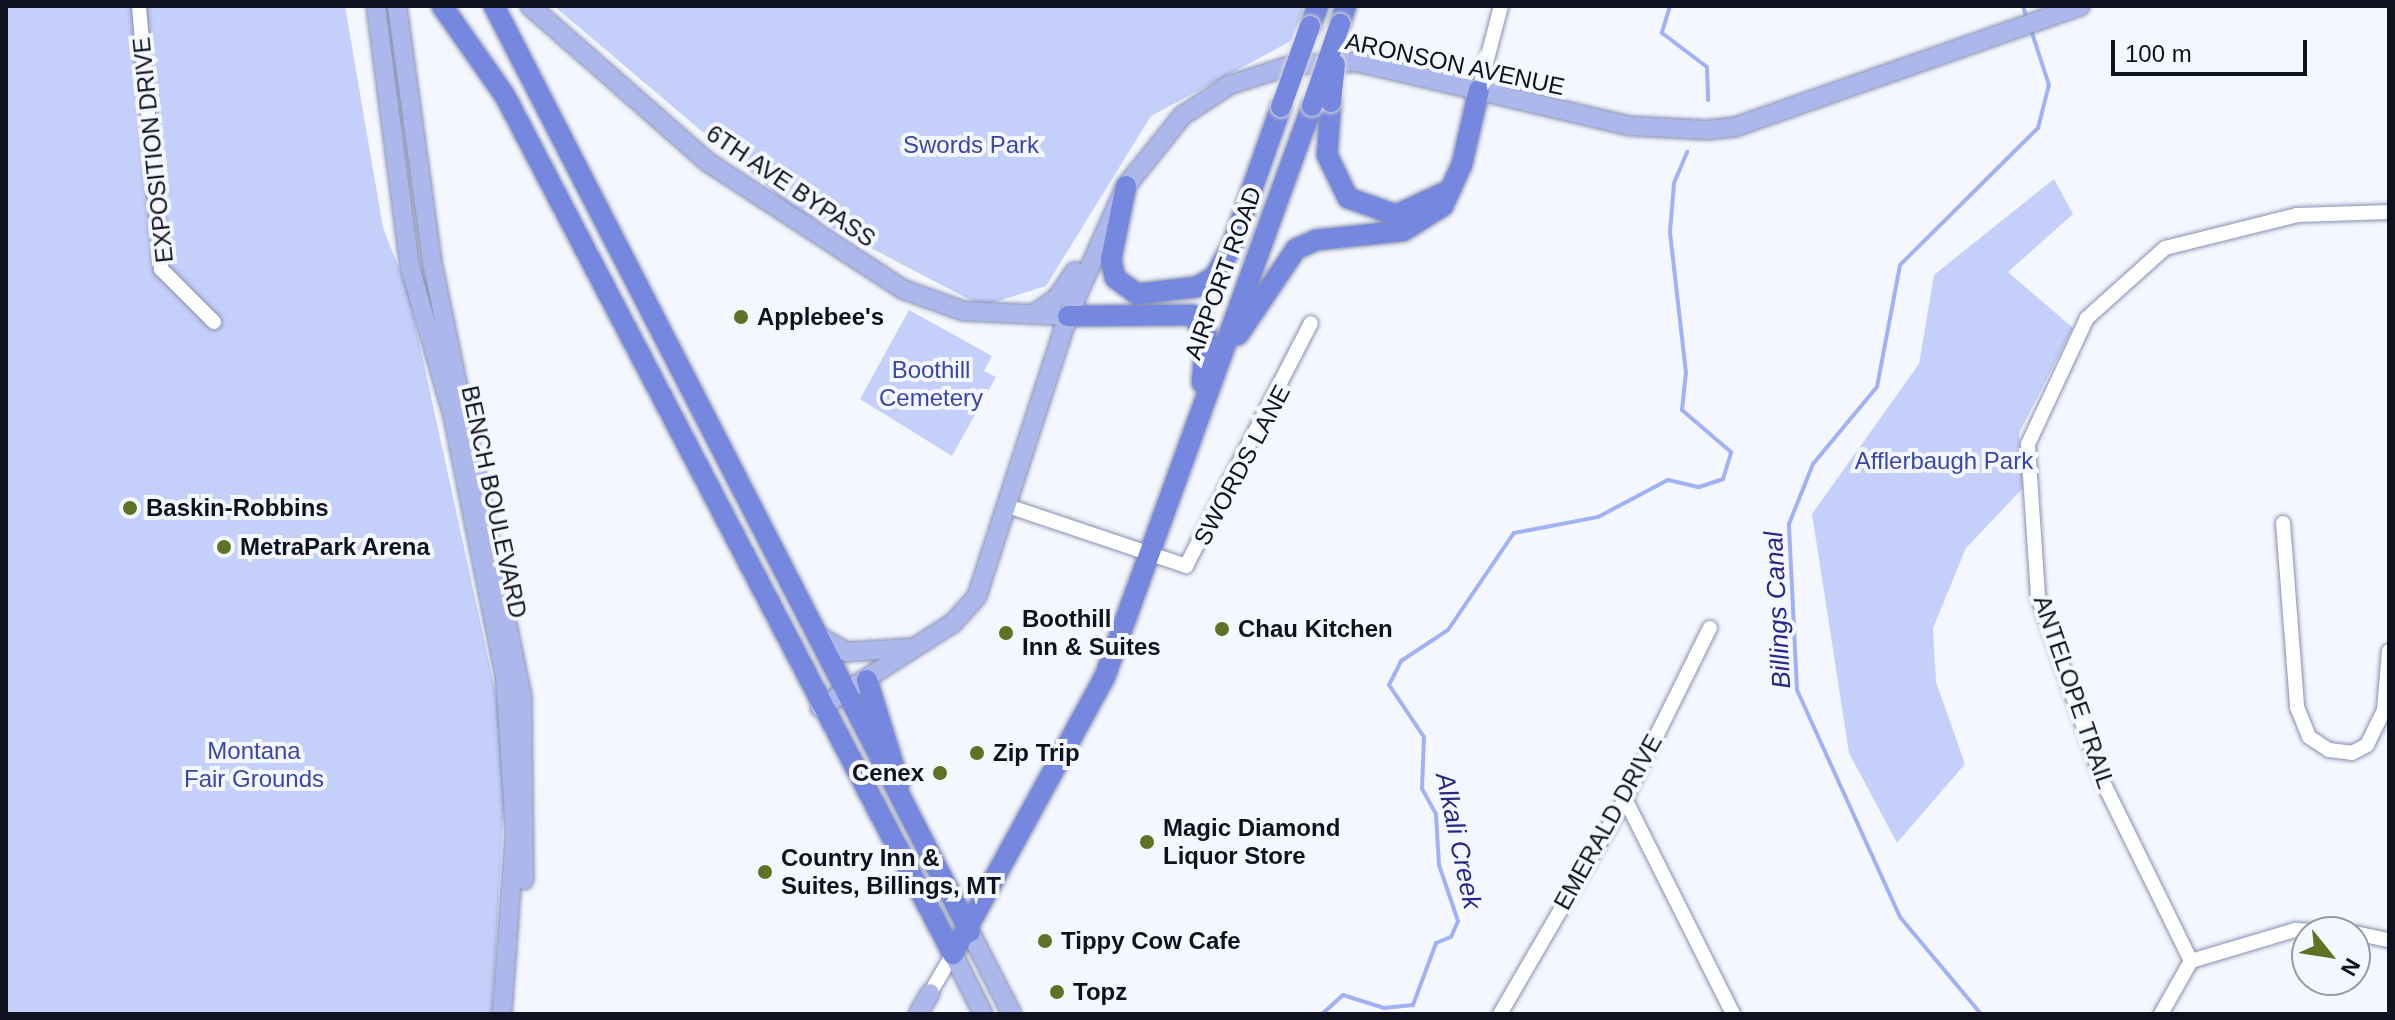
<!DOCTYPE html>
<html>
<head>
<meta charset="utf-8">
<style>
  body { margin:0 }
  #map { position:relative; width:2395px; height:1020px; overflow:hidden; background:#f5f7fe; font-family:Helvetica,sans-serif }
  div>[style] { position:absolute }
  .green>* { inset:0; background:#c4cffa }
  .stream>* { height:4px; margin:-2px; padding:0 2px; transform-origin:2px; border-radius:2px; background:#a1b2f4 }
  .roads { filter:drop-shadow(0 0 2px #878fb0) drop-shadow(0 0 2px #878fb0) }
  .minor>* { height:14px; margin:-7px; padding:0 7px; transform-origin:7px; border-radius:7px; background:#fff }
  .major>* { height:18px; margin:-9px; padding:0 9px; transform-origin:9px; border-radius:9px; background:#acb7eb }
  .highway>* { height:20px; margin:-10px; padding:0 10px; transform-origin:10px; border-radius:10px; background:#7587de }
  .bridges { filter:drop-shadow(0 0 2px #d4d4d6) drop-shadow(0 0 2px #d4d4d6) }
  .highway-bridge>* { height:20px; margin:-10px; padding:0 10px; transform-origin:10px; border-radius:10px; background:#7587de }
  .dots>* { width:22px; height:22px; translate:-50% -50%; box-sizing:border-box; border:4px solid #f5f7fe; border-radius:50% }
  span { translate:-50% -50%; white-space:nowrap; text-align:center; line-height:1.15; -webkit-text-stroke:8px #f5f7fe; paint-order:stroke }
  .street-label { font-size:24px; color:#0f121e }
  .park-label { font-size:24px; color:#3b47a5 }
  .poi-label { font-size:24px; color:#0f121e; font-weight:700 }
  .left { translate:0 -50%; text-align:left }
  .right { translate:-100% -50%; text-align:right }
  .water-label { font-size:26px; color:#242884; font-style:italic }
  .frame { position:absolute; inset:0; border:8px solid #0f121e; pointer-events:none }
  .north { position:absolute; left:2291px; top:916px; width:80px; height:80px; box-sizing:border-box; background:#f5f7fe; border:2px solid #999ba4; border-radius:50%; rotate:120deg; font-size:22px; font-weight:700; line-height:32px; text-align:center; color:#0f121e }
  .north::after { content:''; display:block; margin:auto; width:28px; height:36px; background:#5d7222; clip-path:polygon(50% 0,100% 100%,50% 72%,0 100%) }
  .scale { position:absolute; left:2111px; top:40px; width:196px; height:36px; box-sizing:border-box; border:4px solid #0f121e; border-top:0; padding-left:10px; font-size:24px; line-height:28px; white-space:nowrap; color:#0f121e; -webkit-text-stroke:6px #f5f7fe; paint-order:stroke }
</style>
</head>
<body>
<div id="map">
  <div class="green">
    <i style="clip-path:polygon(6px 6px,345px 6px,383px 228px,408px 291px,498px 703px,505px 786px,492px 1014px,6px 1014px)"></i>
    <i style="clip-path:polygon(554px 6px,1304px 6px,1291px 41px,1151px 116px,1046px 286px,982px 306px,790px 206px)"></i>
    <i style="clip-path:polygon(2054px 179px,2073px 214px,2008px 272px,2073px 328px,2019px 433px,2023px 488px,1966px 548px,1933px 628px,1936px 682px,1965px 764px,1897px 843px,1849px 753px,1812px 514px,1919px 364px,1934px 275px)"></i>
    <i style="clip-path:polygon(909px 310px,992px 356px,984px 371px,996px 377px,952px 456px,860px 399px)"></i>
  </div>
  <div class="stream">
    <i style="left:1670px;top:6px;width:28px;rotate:107deg"></i>
    <i style="left:1662px;top:33px;width:56px;rotate:37.1deg"></i>
    <i style="left:1707px;top:67px;width:33px;rotate:88deg"></i>
    <i style="left:2023px;top:6px;width:14px;rotate:73deg"></i>
    <i style="left:1322px;top:1014px;width:28px;rotate:-42deg"></i>
    <i style="left:1343px;top:995px;width:43px;rotate:17.6deg"></i>
    <i style="left:1384px;top:1008px;width:29px;rotate:-6deg"></i>
    <i style="left:1413px;top:1005px;width:66px;rotate:-69.6deg"></i>
    <i style="left:1436px;top:943px;width:16px;rotate:-22deg"></i>
    <i style="left:1451px;top:937px;width:17px;rotate:-66deg"></i>
    <i style="left:1458px;top:921px;width:59px;rotate:-108.7deg"></i>
    <i style="left:1439px;top:865px;width:51px;rotate:-93.4deg"></i>
    <i style="left:1436px;top:814px;width:29px;rotate:-119deg"></i>
    <i style="left:1422px;top:789px;width:52px;rotate:-87.8deg"></i>
    <i style="left:1424px;top:737px;width:63px;rotate:-123.9deg"></i>
    <i style="left:1389px;top:685px;width:27px;rotate:-63deg"></i>
    <i style="left:1401px;top:661px;width:56px;rotate:-33.4deg"></i>
    <i style="left:1448px;top:630px;width:117px;rotate:-55.8deg"></i>
    <i style="left:1514px;top:533px;width:86px;rotate:-10.8deg"></i>
    <i style="left:1598px;top:517px;width:79px;rotate:-27.9deg"></i>
    <i style="left:1668px;top:480px;width:32px;rotate:13deg"></i>
    <i style="left:1699px;top:487px;width:25px;rotate:-18deg"></i>
    <i style="left:1723px;top:479px;width:28px;rotate:-73deg"></i>
    <i style="left:1731px;top:452px;width:65px;rotate:-139.4deg"></i>
    <i style="left:1682px;top:410px;width:37px;rotate:-84deg"></i>
    <i style="left:1686px;top:373px;width:142px;rotate:-96.5deg"></i>
    <i style="left:1670px;top:232px;width:49px;rotate:-85.3deg"></i>
    <i style="left:1674px;top:183px;width:34px;rotate:-67deg"></i>
    <i style="left:1981px;top:1014px;width:126px;rotate:-129.9deg"></i>
    <i style="left:1900px;top:917px;width:249px;rotate:-114.4deg"></i>
    <i style="left:1797px;top:690px;width:166px;rotate:-92.8deg"></i>
    <i style="left:1789px;top:524px;width:65px;rotate:-68.2deg"></i>
    <i style="left:1813px;top:464px;width:100px;rotate:-50.3deg"></i>
    <i style="left:1877px;top:387px;width:124px;rotate:-79.3deg"></i>
    <i style="left:1900px;top:265px;width:194px;rotate:-44.8deg"></i>
    <i style="left:2038px;top:128px;width:44px;rotate:-75.7deg"></i>
    <i style="left:2049px;top:85px;width:61px;rotate:-108.1deg"></i>
  </div>
  <div class="roads">
    <div class="minor">
      <i style="left:139px;top:6px;width:264px;rotate:85.2deg"></i>
      <i style="left:161px;top:269px;width:75px;rotate:45deg"></i>
      <i style="left:1479px;top:90px;width:87px;rotate:-75.3deg"></i>
      <i style="left:1011px;top:507px;width:185px;rotate:18.6deg"></i>
      <i style="left:1186px;top:566px;width:273px;rotate:-62.8deg"></i>
      <i style="left:2283px;top:523px;width:185px;rotate:85.6deg"></i>
      <i style="left:2297px;top:707px;width:32px;rotate:68deg"></i>
      <i style="left:2309px;top:737px;width:24px;rotate:33deg"></i>
      <i style="left:2329px;top:750px;width:23px;rotate:7deg"></i>
      <i style="left:2352px;top:753px;width:17px;rotate:-28deg"></i>
      <i style="left:2367px;top:745px;width:39px;rotate:-64deg"></i>
      <i style="left:2384px;top:710px;width:59px;rotate:-85.2deg"></i>
      <i style="left:1625px;top:799px;width:241px;rotate:63.3deg"></i>
      <i style="left:2355px;top:933px;width:35px;rotate:12deg"></i>
      <i style="left:2191px;top:961px;width:199px;rotate:-116.2deg"></i>
      <i style="left:2103px;top:782px;width:197px;rotate:-109.3deg"></i>
      <i style="left:2038px;top:596px;width:152px;rotate:-93.8deg"></i>
      <i style="left:2028px;top:444px;width:139px;rotate:-64.9deg"></i>
      <i style="left:2087px;top:318px;width:105px;rotate:-41.9deg"></i>
      <i style="left:2165px;top:248px;width:136px;rotate:-14deg"></i>
      <i style="left:2297px;top:215px;width:92px;rotate:-1.9deg"></i>
      <i style="left:930px;top:993px;width:45px;rotate:-59.5deg"></i>
      <i style="left:1500px;top:1014px;width:249px;rotate:-59.8deg"></i>
      <i style="left:1625px;top:799px;width:191px;rotate:-63.6deg"></i>
      <i style="left:2161px;top:1014px;width:61px;rotate:-60.5deg"></i>
      <i style="left:2191px;top:961px;width:109px;rotate:-16.6deg"></i>
      <i style="left:2295px;top:930px;width:36px;rotate:3deg"></i>
    </div>
    <div class="major">
      <i style="left:376px;top:6px;width:263px;rotate:82.6deg"></i>
      <i style="left:410px;top:267px;width:155px;rotate:73.9deg"></i>
      <i style="left:453px;top:416px;width:266px;rotate:78.7deg"></i>
      <i style="left:505px;top:677px;width:156px;rotate:86.3deg"></i>
      <i style="left:515px;top:833px;width:181px;rotate:94.1deg"></i>
      <i style="left:397px;top:6px;width:258px;rotate:82.2deg"></i>
      <i style="left:432px;top:262px;width:444px;rotate:78.3deg"></i>
      <i style="left:522px;top:697px;width:183px;rotate:89.4deg"></i>
      <i style="left:530px;top:6px;width:238px;rotate:41.3deg"></i>
      <i style="left:709px;top:163px;width:230px;rotate:33.1deg"></i>
      <i style="left:902px;top:289px;width:65px;rotate:19.8deg"></i>
      <i style="left:963px;top:311px;width:105px;rotate:2.7deg"></i>
      <i style="left:1034px;top:314px;width:28px;rotate:-35deg"></i>
      <i style="left:1057px;top:298px;width:32px;rotate:-56deg"></i>
      <i style="left:817px;top:635px;width:34px;rotate:30deg"></i>
      <i style="left:847px;top:652px;width:64px;rotate:-3.6deg"></i>
      <i style="left:820px;top:708px;width:158px;rotate:-32.6deg"></i>
      <i style="left:953px;top:623px;width:36px;rotate:-48deg"></i>
      <i style="left:977px;top:596px;width:294px;rotate:-72deg"></i>
      <i style="left:1068px;top:316px;width:142px;rotate:-66deg"></i>
      <i style="left:1126px;top:186px;width:90px;rotate:-51.3deg"></i>
      <i style="left:1182px;top:116px;width:56px;rotate:-33.4deg"></i>
      <i style="left:1229px;top:85px;width:66px;rotate:-17.6deg"></i>
      <i style="left:1292px;top:65px;width:65px;rotate:-2.6deg"></i>
      <i style="left:1357px;top:62px;width:280px;rotate:13.2deg"></i>
      <i style="left:1630px;top:126px;width:77px;rotate:3deg"></i>
      <i style="left:1707px;top:130px;width:28px;rotate:-6deg"></i>
      <i style="left:1735px;top:127px;width:366px;rotate:-19.3deg"></i>
      <i style="left:970px;top:932px;width:92px;rotate:62.9deg"></i>
      <i style="left:953px;top:954px;width:67px;rotate:63.4deg"></i>
      <i style="left:918px;top:1014px;width:24px;rotate:-60deg"></i>
    </div>
    <div class="highway">
      <i style="left:442px;top:6px;width:110px;rotate:55deg"></i>
      <i style="left:505px;top:96px;width:968px;rotate:62.43deg"></i>
      <i style="left:953px;top:954px;width:317px;rotate:-61.3deg"></i>
      <i style="left:1105px;top:676px;width:606px;rotate:-70.04deg"></i>
      <i style="left:494px;top:6px;width:1041px;rotate:62.8deg"></i>
      <i style="left:1340px;top:24px;width:19px;rotate:-72deg"></i>
      <i style="left:1310px;top:26px;width:22px;rotate:-68deg"></i>
      <i style="left:1331px;top:102px;width:53px;rotate:94.3deg"></i>
      <i style="left:1327px;top:155px;width:48px;rotate:64deg"></i>
      <i style="left:1348px;top:198px;width:51px;rotate:19.5deg"></i>
      <i style="left:1396px;top:215px;width:52px;rotate:-25.1deg"></i>
      <i style="left:1126px;top:186px;width:75px;rotate:101.6deg"></i>
      <i style="left:1111px;top:259px;width:19px;rotate:78deg"></i>
      <i style="left:1115px;top:278px;width:27px;rotate:36deg"></i>
      <i style="left:1137px;top:294px;width:60px;rotate:-6.7deg"></i>
      <i style="left:1197px;top:287px;width:21px;rotate:-31deg"></i>
      <i style="left:1215px;top:276px;width:38px;rotate:-61deg"></i>
      <i style="left:1233px;top:243px;width:144px;rotate:-70.6deg"></i>
      <i style="left:1068px;top:316px;width:124px;rotate:-0.5deg"></i>
      <i style="left:1192px;top:315px;width:24px;rotate:54deg"></i>
      <i style="left:1206px;top:334px;width:49px;rotate:94.7deg"></i>
      <i style="left:1238px;top:335px;width:104px;rotate:-56deg"></i>
      <i style="left:1296px;top:249px;width:22px;rotate:-24deg"></i>
      <i style="left:1316px;top:240px;width:87px;rotate:-5.9deg"></i>
      <i style="left:1403px;top:231px;width:47px;rotate:-32deg"></i>
      <i style="left:1443px;top:206px;width:46px;rotate:-65.7deg"></i>
      <i style="left:1462px;top:164px;width:76px;rotate:-77.1deg"></i>
      <i style="left:867px;top:680px;width:108px;rotate:72.7deg"></i>
    </div>
  </div>
  <div class="bridges">
    <div class="highway-bridge">
      <i style="left:1331px;top:102px;width:38px;rotate:-84deg"></i>
      <i style="left:1312px;top:106px;width:87px;rotate:-71.1deg"></i>
      <i style="left:1281px;top:107px;width:86px;rotate:-70.3deg"></i>
    </div>
  </div>
  <div class="dots">
    <i style="left:741px;top:317px;background:#5d7222"></i>
    <i style="left:130px;top:508px;background:#5d7222"></i>
    <i style="left:224px;top:547px;background:#5d7222"></i>
    <i style="left:1222px;top:629px;background:#5d7222"></i>
    <i style="left:1006px;top:633px;background:#5d7222"></i>
    <i style="left:977px;top:753px;background:#5d7222"></i>
    <i style="left:940px;top:773px;background:#5d7222"></i>
    <i style="left:1147px;top:842px;background:#5d7222"></i>
    <i style="left:765px;top:872px;background:#5d7222"></i>
    <i style="left:1045px;top:941px;background:#5d7222"></i>
    <i style="left:1057px;top:992px;background:#5d7222"></i>
  </div>
  <div class="street-label">
    <span style="left:1455px;top:64px;rotate:12deg">ARONSON AVENUE</span>
    <span style="left:153px;top:150px;rotate:-96deg">EXPOSITION DRIVE</span>
    <span style="left:791px;top:186px;rotate:34deg">6TH AVE BYPASS</span>
    <span style="left:1223px;top:273px;rotate:-70deg">AIRPORT ROAD</span>
    <span style="left:1242px;top:465px;rotate:-62deg">SWORDS LANE</span>
    <span style="left:494px;top:502px;rotate:78deg">BENCH BOULEVARD</span>
    <span style="left:2074px;top:692px;rotate:71deg">ANTELOPE TRAIL</span>
    <span style="left:1608px;top:822px;rotate:-61deg">EMERALD DRIVE</span>
  </div>
  <div class="park-label">
    <span style="left:971px;top:145px">Swords Park</span>
    <span style="left:931px;top:384px">Boothill<br>Cemetery</span>
    <span style="left:1944px;top:461px">Afflerbaugh Park</span>
    <span style="left:254px;top:765px">Montana<br>Fair Grounds</span>
  </div>
  <div class="poi-label">
    <span class="left" style="left:757px;top:317px">Applebee's</span>
    <span class="left" style="left:146px;top:508px">Baskin-Robbins</span>
    <span class="left" style="left:240px;top:547px">MetraPark Arena</span>
    <span class="left" style="left:1022px;top:633px">Boothill<br>Inn &amp; Suites</span>
    <span class="left" style="left:1238px;top:629px">Chau Kitchen</span>
    <span class="left" style="left:993px;top:753px">Zip Trip</span>
    <span class="right" style="left:924px;top:773px">Cenex</span>
    <span class="left" style="left:1163px;top:842px">Magic Diamond<br>Liquor Store</span>
    <span class="left" style="left:781px;top:872px">Country Inn &amp;<br>Suites, Billings, MT</span>
    <span class="left" style="left:1061px;top:941px">Tippy Cow Cafe</span>
    <span class="left" style="left:1073px;top:992px">Topz</span>
  </div>
  <div class="water-label">
    <span style="left:1778px;top:610px;rotate:-93deg">Billings Canal</span>
    <span style="left:1458px;top:841px;rotate:78deg">Alkali Creek</span>
  </div>
  <div class="frame"></div>
  <div class="north">N</div>
  <div class="scale">100 m</div>
</div>
</body>
</html>
